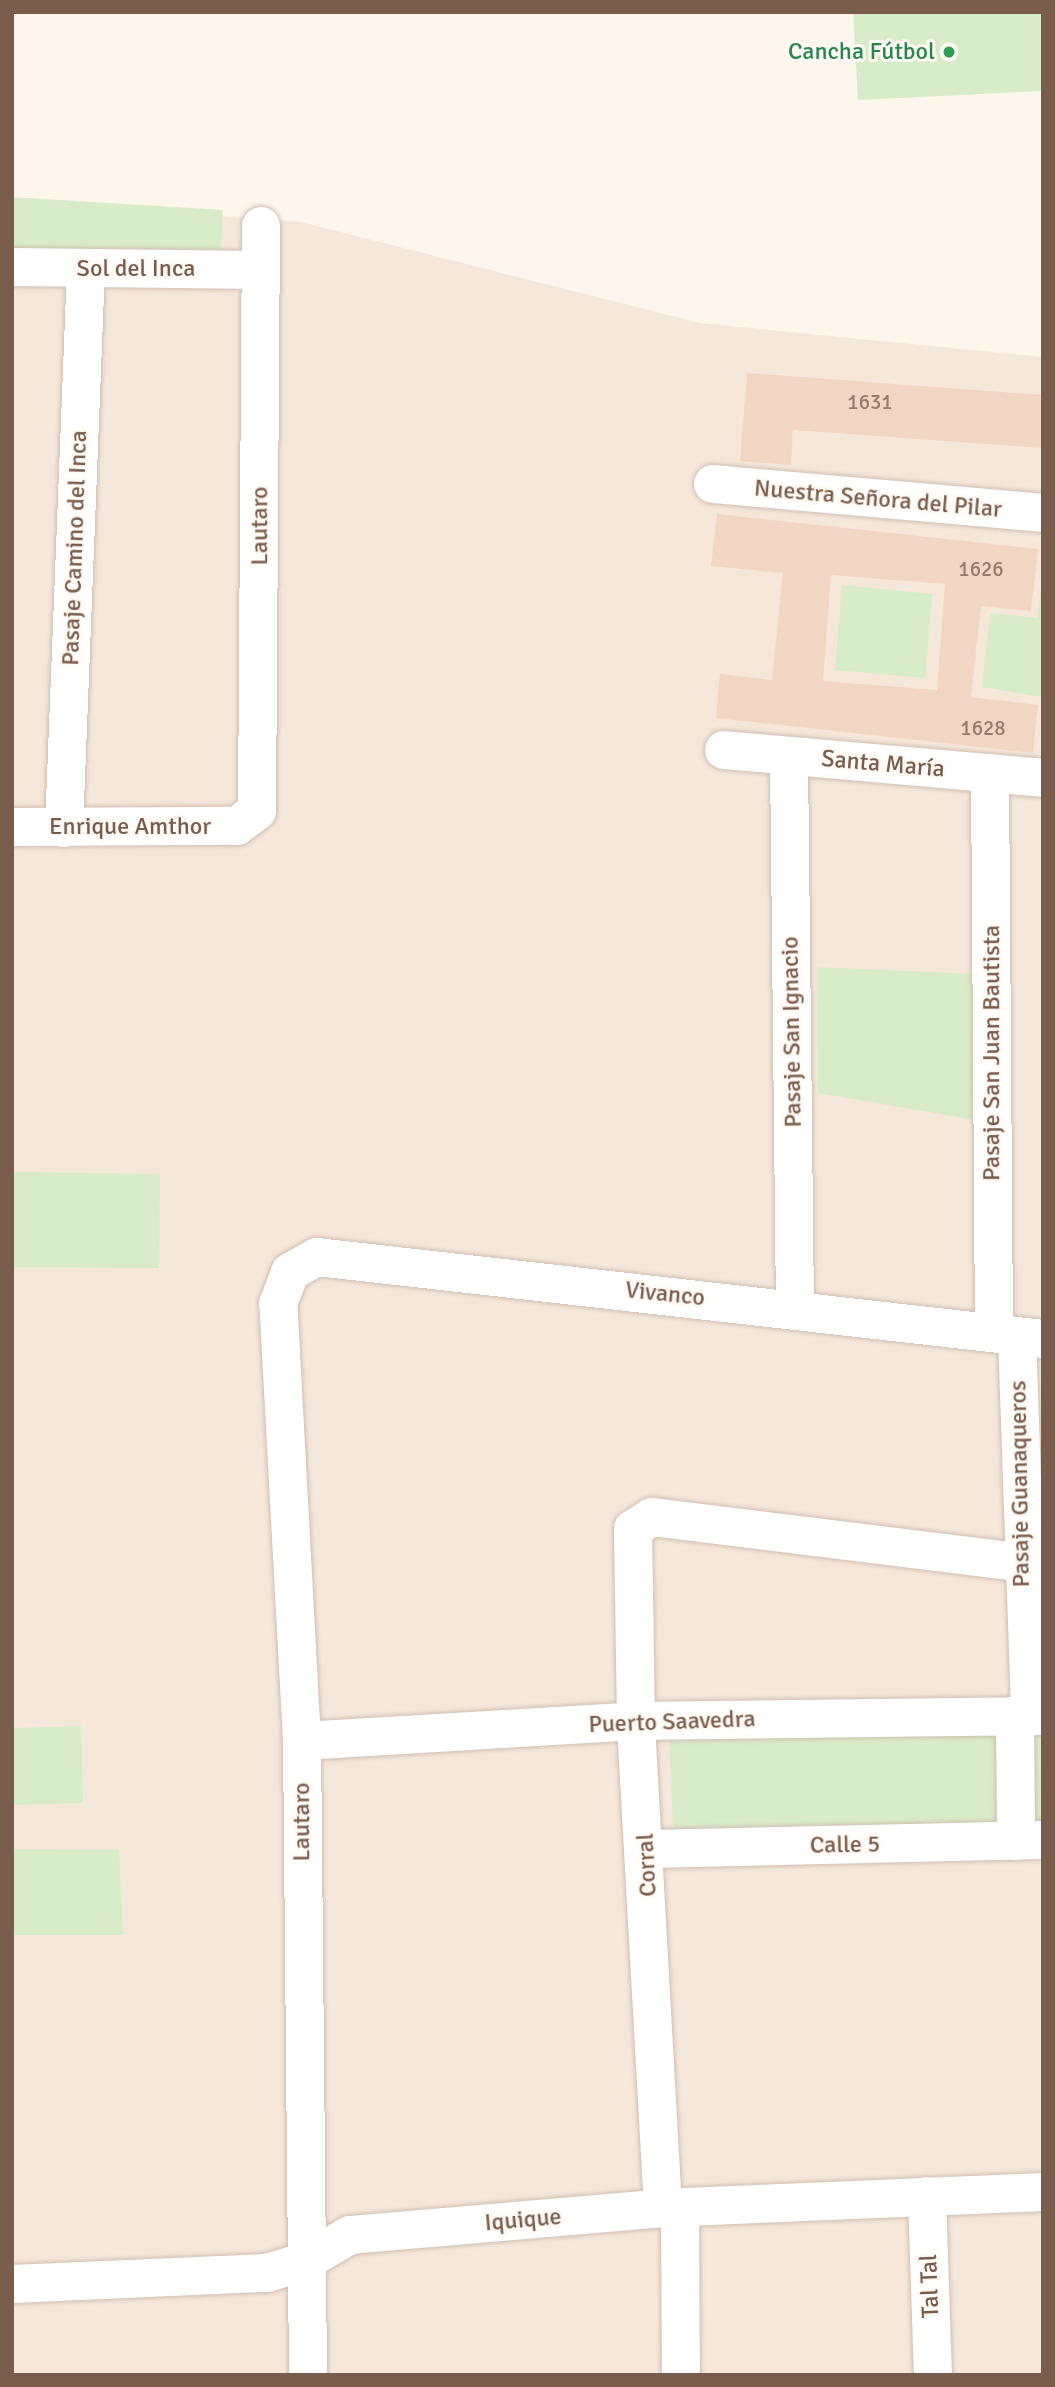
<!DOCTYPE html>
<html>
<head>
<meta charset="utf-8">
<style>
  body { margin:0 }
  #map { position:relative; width:1055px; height:2387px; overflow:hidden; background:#fdf6ec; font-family:Signika,sans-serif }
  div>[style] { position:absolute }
  .residential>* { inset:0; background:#f5e8da }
  .green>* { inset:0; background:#d8ecc9 }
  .building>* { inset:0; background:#f3d5c3 }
  .roads { filter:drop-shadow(0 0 2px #d1beb0) drop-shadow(0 0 2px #d1beb0) }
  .minor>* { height:38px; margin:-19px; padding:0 19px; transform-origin:19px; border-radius:19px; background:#fff }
  .dots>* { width:19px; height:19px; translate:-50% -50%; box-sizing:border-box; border:4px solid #fffaf3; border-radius:50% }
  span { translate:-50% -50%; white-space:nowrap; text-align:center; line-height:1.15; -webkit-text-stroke:6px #fffaf3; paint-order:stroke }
  .number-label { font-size:21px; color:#987a6a }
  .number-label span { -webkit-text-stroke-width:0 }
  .leisure-label { font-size:24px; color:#27864d }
  .right { translate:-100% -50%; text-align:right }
  .street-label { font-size:24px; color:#7a5c4d }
  .frame { position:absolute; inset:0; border:14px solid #7a5c4d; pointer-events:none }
</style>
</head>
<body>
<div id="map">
  <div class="residential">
    <i style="clip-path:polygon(12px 200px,301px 222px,700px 323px,1043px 357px,1043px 2375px,12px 2375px)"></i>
  </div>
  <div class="green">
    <i style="clip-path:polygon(853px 12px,1043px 12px,1043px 91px,858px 100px)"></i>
    <i style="clip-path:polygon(12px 197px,223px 210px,219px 283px,12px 275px)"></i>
    <i style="clip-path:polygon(1043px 576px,1043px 751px,1042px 697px,982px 687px,990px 613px,1037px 618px)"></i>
    <i style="clip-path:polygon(842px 585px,932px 594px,925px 678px,835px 670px)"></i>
    <i style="clip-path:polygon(817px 967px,974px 974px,975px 1120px,818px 1093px)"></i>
    <i style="clip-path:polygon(12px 1172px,160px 1174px,159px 1268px,12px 1267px)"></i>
    <i style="clip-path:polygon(1007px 1723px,1005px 1823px,674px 1841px,669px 1739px)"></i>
    <i style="clip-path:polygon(1021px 1724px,1043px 1725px,1043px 1829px,1020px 1829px)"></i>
    <i style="clip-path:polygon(81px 1726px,83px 1803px,12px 1805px,12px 1728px)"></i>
    <i style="clip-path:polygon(12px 1849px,119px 1850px,123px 1935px,12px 1935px)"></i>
  </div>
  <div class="building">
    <i style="clip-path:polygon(747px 373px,1043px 395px,1043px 448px,793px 430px,791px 465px,740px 461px)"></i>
    <i style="clip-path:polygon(evenodd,717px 514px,1038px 549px,1031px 611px,981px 606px,971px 697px,1038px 705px,1033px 753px,716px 718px,720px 674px,772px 680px,783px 573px,711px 566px,717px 514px,831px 575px,945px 584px,937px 690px,823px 681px,831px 575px)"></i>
  </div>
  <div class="roads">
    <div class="minor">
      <i style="left:12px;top:267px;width:248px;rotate:0.7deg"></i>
      <i style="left:713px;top:484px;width:331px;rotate:5deg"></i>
      <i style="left:724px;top:750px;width:320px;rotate:5deg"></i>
      <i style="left:789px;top:756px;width:552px;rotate:89.38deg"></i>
      <i style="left:990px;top:773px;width:560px;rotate:89.59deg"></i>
      <i style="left:12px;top:827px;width:225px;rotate:-0.3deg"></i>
      <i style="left:237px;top:826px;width:25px;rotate:-37deg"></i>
      <i style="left:257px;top:811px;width:585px;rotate:-89.61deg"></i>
      <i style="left:64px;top:828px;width:560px;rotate:-87.75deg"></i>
      <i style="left:1017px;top:1336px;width:379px;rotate:88deg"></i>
      <i style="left:1015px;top:1715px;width:126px;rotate:89.5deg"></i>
      <i style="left:302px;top:1741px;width:335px;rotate:-3.4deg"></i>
      <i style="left:636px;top:1721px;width:407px;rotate:-0.7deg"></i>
      <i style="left:647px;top:1849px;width:396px;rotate:-1.3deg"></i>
      <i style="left:927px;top:2196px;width:179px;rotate:88.1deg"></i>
      <i style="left:663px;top:2208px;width:488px;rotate:-93.2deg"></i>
      <i style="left:636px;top:1721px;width:192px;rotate:-90.9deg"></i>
      <i style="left:633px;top:1529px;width:22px;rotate:-32deg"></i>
      <i style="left:652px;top:1517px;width:371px;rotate:7deg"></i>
      <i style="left:680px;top:2208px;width:167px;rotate:89.7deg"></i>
      <i style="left:12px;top:2284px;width:255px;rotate:-2.5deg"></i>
      <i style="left:267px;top:2273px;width:39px;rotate:-17deg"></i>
      <i style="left:304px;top:2262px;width:53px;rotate:-30.4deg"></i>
      <i style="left:350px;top:2235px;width:314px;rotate:-4.9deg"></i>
      <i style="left:663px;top:2208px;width:380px;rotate:-2.4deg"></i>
      <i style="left:308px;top:2375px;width:634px;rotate:-90.54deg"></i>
      <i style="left:302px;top:1741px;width:438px;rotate:-93.1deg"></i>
      <i style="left:278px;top:1304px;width:34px;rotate:-69deg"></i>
      <i style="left:290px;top:1272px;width:31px;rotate:-29deg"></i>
      <i style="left:317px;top:1257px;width:731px;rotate:6.44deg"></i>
    </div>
  </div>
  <div class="dots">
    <i style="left:949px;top:52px;background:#2e9e5b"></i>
  </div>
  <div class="number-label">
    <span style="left:870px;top:402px">1631</span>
    <span style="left:981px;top:569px">1626</span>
    <span style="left:983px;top:728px">1628</span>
  </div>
  <div class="leisure-label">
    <span class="right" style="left:935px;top:52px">Cancha Fútbol</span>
  </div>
  <div class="street-label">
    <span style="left:136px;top:269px">Sol del Inca</span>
    <span style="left:878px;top:499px;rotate:5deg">Nuestra Señora del Pilar</span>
    <span style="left:260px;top:526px;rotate:-90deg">Lautaro</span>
    <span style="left:75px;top:548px;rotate:-88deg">Pasaje Camino del Inca</span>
    <span style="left:883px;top:764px;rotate:5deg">Santa María</span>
    <span style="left:130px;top:827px">Enrique Amthor</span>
    <span style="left:792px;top:1032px;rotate:-91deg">Pasaje San Ignacio</span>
    <span style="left:992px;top:1053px;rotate:-90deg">Pasaje San Juan Bautista</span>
    <span style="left:665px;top:1294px;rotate:6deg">Vivanco</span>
    <span style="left:1020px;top:1484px;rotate:-91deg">Pasaje Guanaqueros</span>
    <span style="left:672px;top:1722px;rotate:-2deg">Puerto Saavedra</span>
    <span style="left:302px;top:1822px;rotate:-90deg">Lautaro</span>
    <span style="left:845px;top:1845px;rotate:-1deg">Calle 5</span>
    <span style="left:647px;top:1865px;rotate:-93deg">Corral</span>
    <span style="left:523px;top:2220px;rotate:-5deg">Iquique</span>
    <span style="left:930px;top:2286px;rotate:-92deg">Tal Tal</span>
  </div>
  <div class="frame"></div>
</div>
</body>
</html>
